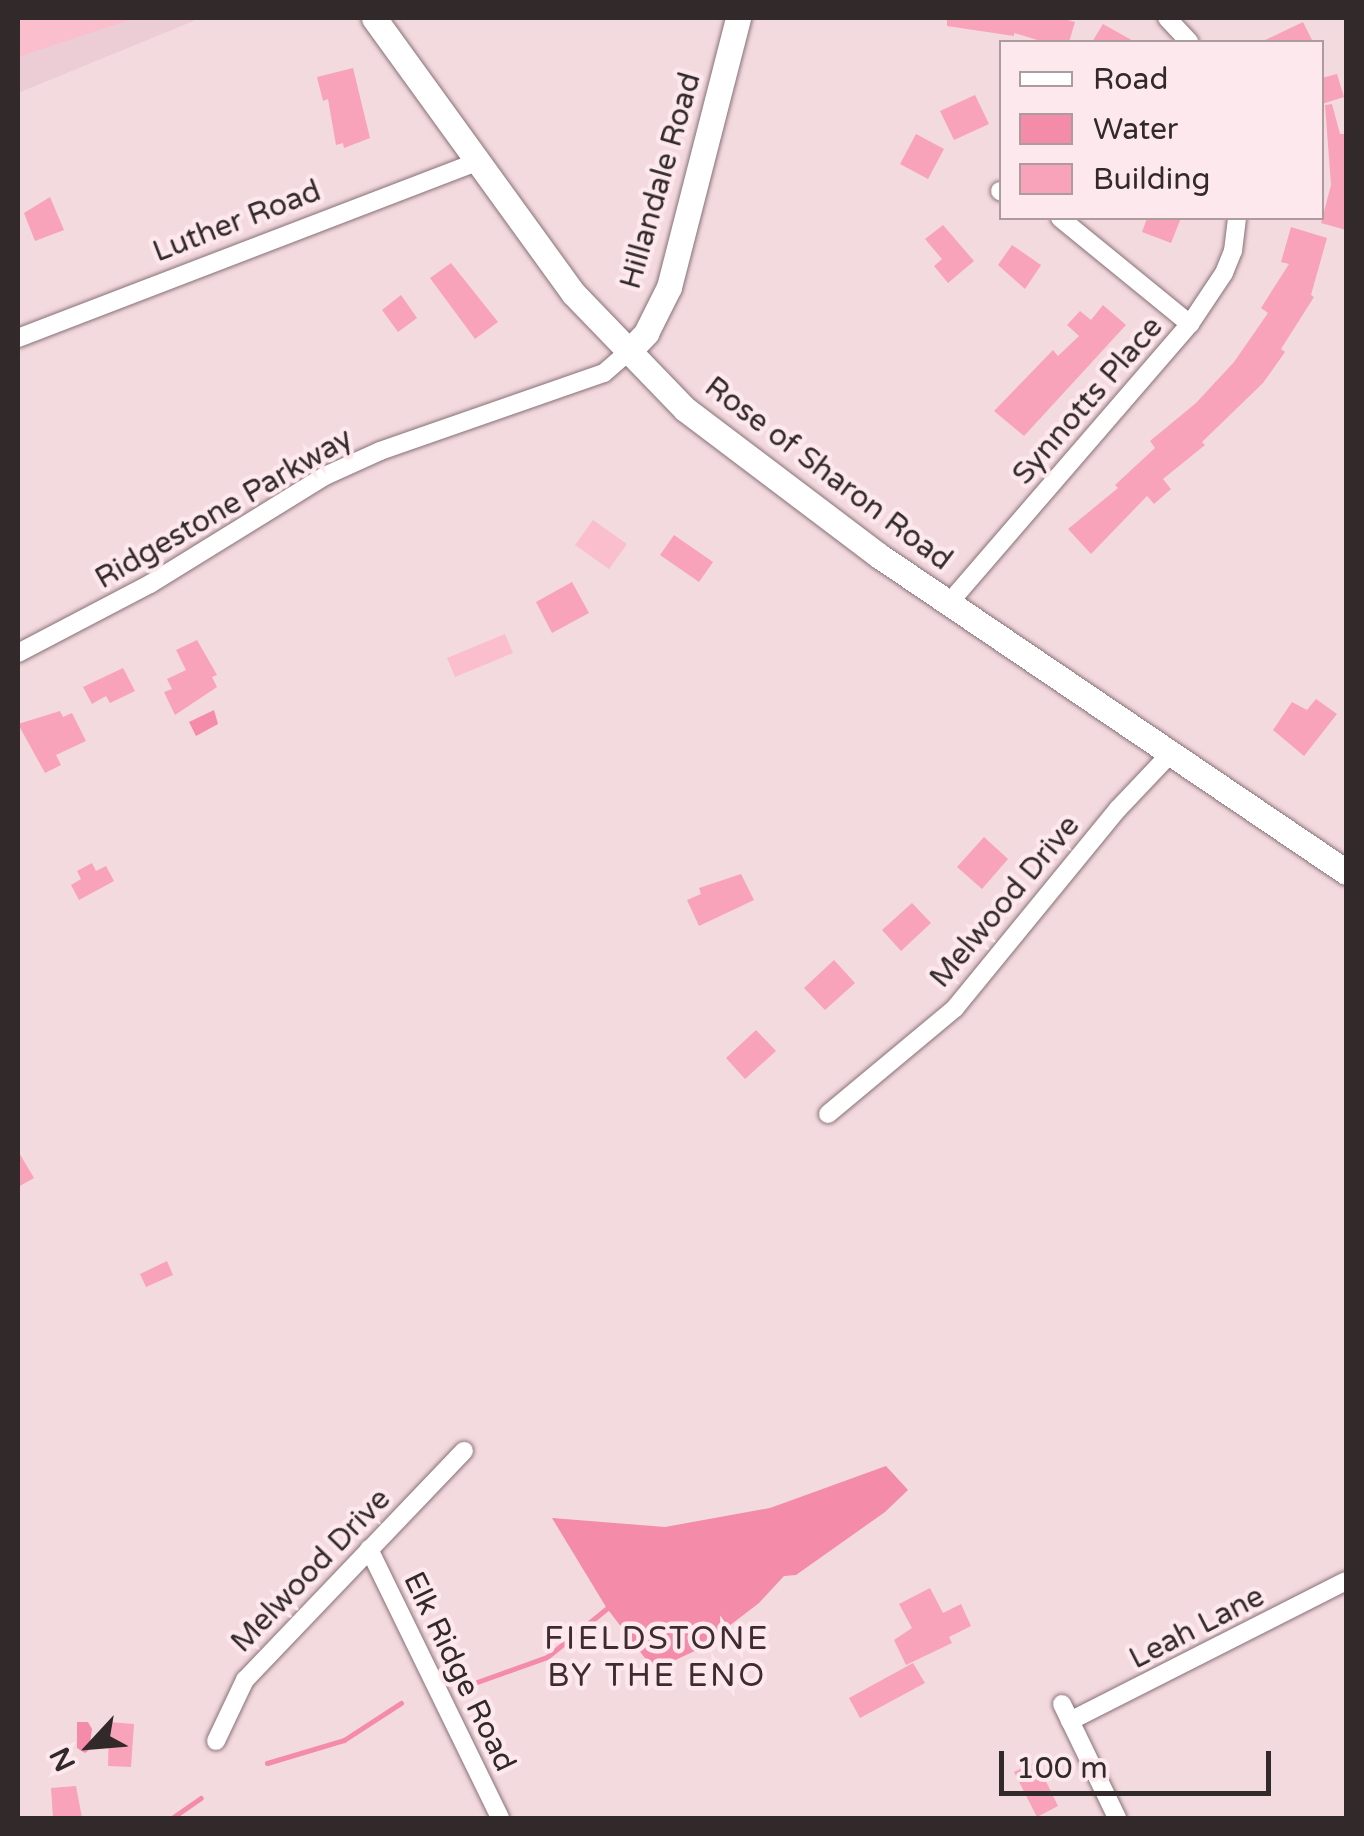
<!DOCTYPE html>
<html>
<head>
<meta charset="utf-8">
<style>
  body { margin:0 }
  #map { position:relative; width:1364px; height:1836px; overflow:hidden; background:#f3dadf; font-family:"Varela Round",sans-serif }
  div>[style] { position:absolute }
  .built>* { inset:0; background:#edcdd5 }
  .green>* { inset:0; background:#fabecc }
  .water>* { inset:0; background:#f38ba9 }
  .stream>* { height:5px; margin:-2.5px; padding:0 2.5px; transform-origin:2.5px; border-radius:2.5px; background:#f38ba9 }
  .building>* { inset:0; background:#f8a3b9 }
  .roads { filter:drop-shadow(0 0 2px #877176) drop-shadow(0 0 2px #877176) }
  .street>* { height:18px; margin:-9px; padding:0 9px; transform-origin:9px; border-radius:9px; background:#fff }
  .secondary>* { height:25px; margin:-12.5px; padding:0 12.5px; transform-origin:12.5px; border-radius:12.5px; background:#fff }
  span { translate:-50% -50%; white-space:nowrap; text-align:center; line-height:1.15; -webkit-text-stroke:9px #fde8ed; paint-order:stroke }
  .street-label { font-size:30px; color:#32292b }
  .neighbourhood-label { font-size:32px; color:#3f2c31; letter-spacing:2.5px }
  .frame { position:absolute; inset:0; border:20px solid #32292b; pointer-events:none }
  .legend { position:absolute; left:999px; top:40px; width:325px; height:180px; box-sizing:border-box; background:#fde8ed; border:2px solid #ac9c9f; margin:0; padding:12px 18px; list-style:none; font-size:30px; color:#32292b }
  .legend li { display:flex; align-items:center; gap:20px; height:50px }
  .legend b { width:50px; border:2px solid #ac9c9f }
  .north { position:absolute; left:40px; top:1696px; width:100px; height:100px; -webkit-text-stroke:8px #fde8ed; paint-order:stroke; rotate:244deg; font-size:28px; font-weight:700; line-height:40px; text-align:center; color:#32292b }
  .north::after { content:''; display:block; margin:auto; width:35px; height:45px; background:#32292b; clip-path:polygon(50% 0,100% 100%,50% 72%,0 100%) }
  .scale { position:absolute; left:999px; top:1751px; width:272px; height:45px; box-sizing:border-box; border:5px solid #32292b; border-top:0; padding-left:12px; font-size:30px; line-height:35px; white-space:nowrap; color:#32292b; -webkit-text-stroke:8px #fde8ed; paint-order:stroke }
</style>
</head>
<body>
<div id="map">
  <div class="built">
    <i style="clip-path:polygon(18px 18px,201px 18px,18px 93px)"></i>
  </div>
  <div class="green">
    <i style="clip-path:polygon(18px 18px,135px 18px,18px 57px)"></i>
    <i style="clip-path:polygon(593px 520px,627px 544px,609px 569px,575px 545px)"></i>
    <i style="clip-path:polygon(505px 634px,513px 653px,455px 677px,447px 658px)"></i>
  </div>
  <div class="water">
    <i style="clip-path:polygon(214px 710px,218px 724px,196px 736px,189px 722px)"></i>
    <i style="clip-path:polygon(886px 1466px,908px 1490px,885px 1512px,796px 1575px,784px 1576px,759px 1603px,699px 1649px,654px 1670px,606px 1607px,552px 1518px,665px 1527px,770px 1508px)"></i>
    <i style="clip-path:polygon(77px 1722px,88px 1722px,92px 1729px,89px 1750px,85px 1753px,77px 1748px)"></i>
  </div>
  <div class="stream">
    <i style="left:477px;top:1682px;width:74px;rotate:-19.7deg"></i>
    <i style="left:547px;top:1657px;width:82px;rotate:-39.1deg"></i>
    <i style="left:267px;top:1763px;width:80px;rotate:-16.6deg"></i>
    <i style="left:344px;top:1740px;width:68px;rotate:-33deg"></i>
    <i style="left:172px;top:1818px;width:35px;rotate:-35deg"></i>
  </div>
  <div class="building">
    <i style="clip-path:polygon(947px 18px,1061px 18px,1075px 22px,1069px 42px,1044px 42px,1014px 33px,1014px 36px,947px 26px)"></i>
    <i style="clip-path:polygon(1303px 22px,1313px 42px,1261px 42px)"></i>
    <i style="clip-path:polygon(1103px 24px,1135px 42px,1092px 42px)"></i>
    <i style="clip-path:polygon(353px 68px,370px 138px,344px 148px,343px 143px,336px 145px,328px 99px,323px 101px,317px 77px)"></i>
    <i style="clip-path:polygon(1337px 74px,1344px 97px,1322px 104px,1322px 78px)"></i>
    <i style="clip-path:polygon(975px 95px,989px 124px,954px 140px,940px 111px)"></i>
    <i style="clip-path:polygon(1332px 104px,1340px 134px,1346px 134px,1346px 230px,1321px 223px,1331px 185px,1325px 105px)"></i>
    <i style="clip-path:polygon(916px 134px,944px 149px,928px 179px,900px 164px)"></i>
    <i style="clip-path:polygon(50px 197px,64px 230px,35px 241px,24px 213px)"></i>
    <i style="clip-path:polygon(1147px 218px,1181px 218px,1171px 243px,1142px 232px)"></i>
    <i style="clip-path:polygon(943px 225px,974px 261px,948px 283px,934px 266px,942px 259px,925px 239px)"></i>
    <i style="clip-path:polygon(1291px 227px,1327px 238px,1311px 295px,1314px 297px,1281px 349px,1285px 352px,1263px 383px,1202px 442px,1205px 445px,1163px 479px,1171px 489px,1154px 504px,1147px 496px,1091px 554px,1068px 529px,1118px 488px,1115px 485px,1155px 448px,1150px 441px,1196px 403px,1234px 362px,1268px 313px,1261px 308px,1289px 264px,1281px 262px)"></i>
    <i style="clip-path:polygon(1012px 245px,1041px 265px,1025px 289px,998px 265px)"></i>
    <i style="clip-path:polygon(451px 263px,498px 322px,475px 339px,430px 278px)"></i>
    <i style="clip-path:polygon(401px 295px,417px 318px,398px 332px,382px 310px)"></i>
    <i style="clip-path:polygon(1103px 305px,1126px 325px,1024px 436px,994px 411px,1053px 350px,1058px 356px,1079px 336px,1067px 325px,1080px 311px,1091px 320px)"></i>
    <i style="clip-path:polygon(674px 535px,713px 562px,699px 582px,660px 555px)"></i>
    <i style="clip-path:polygon(572px 582px,589px 613px,552px 633px,536px 602px)"></i>
    <i style="clip-path:polygon(197px 640px,217px 675px,212px 677px,217px 687px,175px 715px,164px 692px,172px 689px,167px 679px,186px 670px,176px 650px)"></i>
    <i style="clip-path:polygon(123px 668px,135px 691px,110px 703px,106px 696px,92px 704px,83px 687px)"></i>
    <i style="clip-path:polygon(1316px 699px,1337px 714px,1304px 756px,1273px 730px,1292px 702px,1307px 710px)"></i>
    <i style="clip-path:polygon(60px 711px,63px 717px,72px 713px,86px 741px,56px 755px,61px 765px,45px 773px,18px 724px)"></i>
    <i style="clip-path:polygon(984px 837px,1008px 859px,982px 889px,957px 867px)"></i>
    <i style="clip-path:polygon(92px 863px,96px 871px,106px 866px,114px 881px,79px 900px,71px 885px,81px 879px,77px 871px)"></i>
    <i style="clip-path:polygon(741px 874px,754px 900px,699px 926px,687px 900px,701px 894px,699px 888px)"></i>
    <i style="clip-path:polygon(912px 903px,931px 923px,901px 951px,882px 930px)"></i>
    <i style="clip-path:polygon(834px 960px,855px 983px,825px 1010px,804px 988px)"></i>
    <i style="clip-path:polygon(756px 1030px,776px 1051px,745px 1079px,726px 1058px)"></i>
    <i style="clip-path:polygon(18px 1151px,34px 1178px,18px 1187px)"></i>
    <i style="clip-path:polygon(167px 1261px,173px 1275px,146px 1287px,140px 1274px)"></i>
    <i style="clip-path:polygon(930px 1588px,943px 1613px,961px 1604px,971px 1626px,949px 1637px,952px 1643px,906px 1665px,894px 1640px,912px 1628px,899px 1604px)"></i>
    <i style="clip-path:polygon(913px 1663px,925px 1683px,860px 1718px,849px 1698px)"></i>
    <i style="clip-path:polygon(109px 1722px,134px 1724px,131px 1767px,108px 1766px)"></i>
    <i style="clip-path:polygon(1036px 1761px,1058px 1806px,1037px 1817px,1014px 1772px)"></i>
    <i style="clip-path:polygon(76px 1786px,82px 1818px,53px 1818px,51px 1788px)"></i>
  </div>
  <div class="roads">
    <div class="street">
      <i style="left:1167px;top:18px;width:33px;rotate:47deg"></i>
      <i style="left:1000px;top:191px;width:2px;rotate:27deg"></i>
      <i style="left:1060px;top:218px;width:168px;rotate:39.2deg"></i>
      <i style="left:18px;top:338px;width:493px;rotate:-21deg"></i>
      <i style="left:949px;top:603px;width:369px;rotate:-49.2deg"></i>
      <i style="left:1190px;top:324px;width:61px;rotate:-56.3deg"></i>
      <i style="left:1224px;top:273px;width:24px;rotate:-68deg"></i>
      <i style="left:1233px;top:251px;width:33px;rotate:-83deg"></i>
      <i style="left:18px;top:653px;width:149px;rotate:-27.6deg"></i>
      <i style="left:150px;top:584px;width:206px;rotate:-31.7deg"></i>
      <i style="left:325px;top:476px;width:60px;rotate:-24.4deg"></i>
      <i style="left:380px;top:451px;width:237px;rotate:-19.2deg"></i>
      <i style="left:604px;top:373px;width:30px;rotate:-41deg"></i>
      <i style="left:828px;top:1114px;width:165px;rotate:-39.8deg"></i>
      <i style="left:955px;top:1008px;width:257px;rotate:-50.7deg"></i>
      <i style="left:1118px;top:809px;width:74px;rotate:-46.6deg"></i>
      <i style="left:369px;top:1549px;width:299px;rotate:64deg"></i>
      <i style="left:1062px;top:1704px;width:127px;rotate:64.2deg"></i>
      <i style="left:1070px;top:1721px;width:309px;rotate:-26.9deg"></i>
      <i style="left:216px;top:1741px;width:68px;rotate:-64.6deg"></i>
      <i style="left:245px;top:1680px;width:317px;rotate:-46.3deg"></i>
    </div>
    <div class="secondary">
      <i style="left:374px;top:18px;width:339px;rotate:54.1deg"></i>
      <i style="left:573px;top:293px;width:161px;rotate:46deg"></i>
      <i style="left:685px;top:409px;width:242px;rotate:37.1deg"></i>
      <i style="left:878px;top:555px;width:565px;rotate:34.11deg"></i>
      <i style="left:627px;top:353px;width:28px;rotate:-46deg"></i>
      <i style="left:646px;top:333px;width:51px;rotate:-63.4deg"></i>
      <i style="left:669px;top:287px;width:278px;rotate:-75.6deg"></i>
    </div>
  </div>
  <div class="street-label">
    <span style="left:661px;top:181px;rotate:-74deg">Hillandale Road</span>
    <span style="left:237px;top:222px;rotate:-21deg">Luther Road</span>
    <span style="left:1088px;top:401px;rotate:-49deg">Synnotts Place</span>
    <span style="left:828px;top:474px;rotate:37deg">Rose of Sharon Road</span>
    <span style="left:224px;top:509px;rotate:-30deg">Ridgestone Parkway</span>
    <span style="left:1005px;top:902px;rotate:-50deg">Melwood Drive</span>
    <span style="left:311px;top:1571px;rotate:-46deg">Melwood Drive</span>
    <span style="left:1197px;top:1628px;rotate:-27deg">Leah Lane</span>
    <span style="left:459px;top:1672px;rotate:64deg">Elk Ridge Road</span>
  </div>
  <div class="neighbourhood-label">
    <span style="left:657px;top:1658px">FIELDSTONE<br>BY THE ENO</span>
  </div>
  <div class="frame"></div>
  <ul class="legend">
  <li><b style="height:12px;background:#fff"></b>Road</li>
  <li><b style="height:28px;background:#f38ba9"></b>Water</li>
  <li><b style="height:28px;background:#f8a3b9"></b>Building</li>
  </ul>
  <div class="north">N</div>
  <div class="scale">100 m</div>
</div>
</body>
</html>
